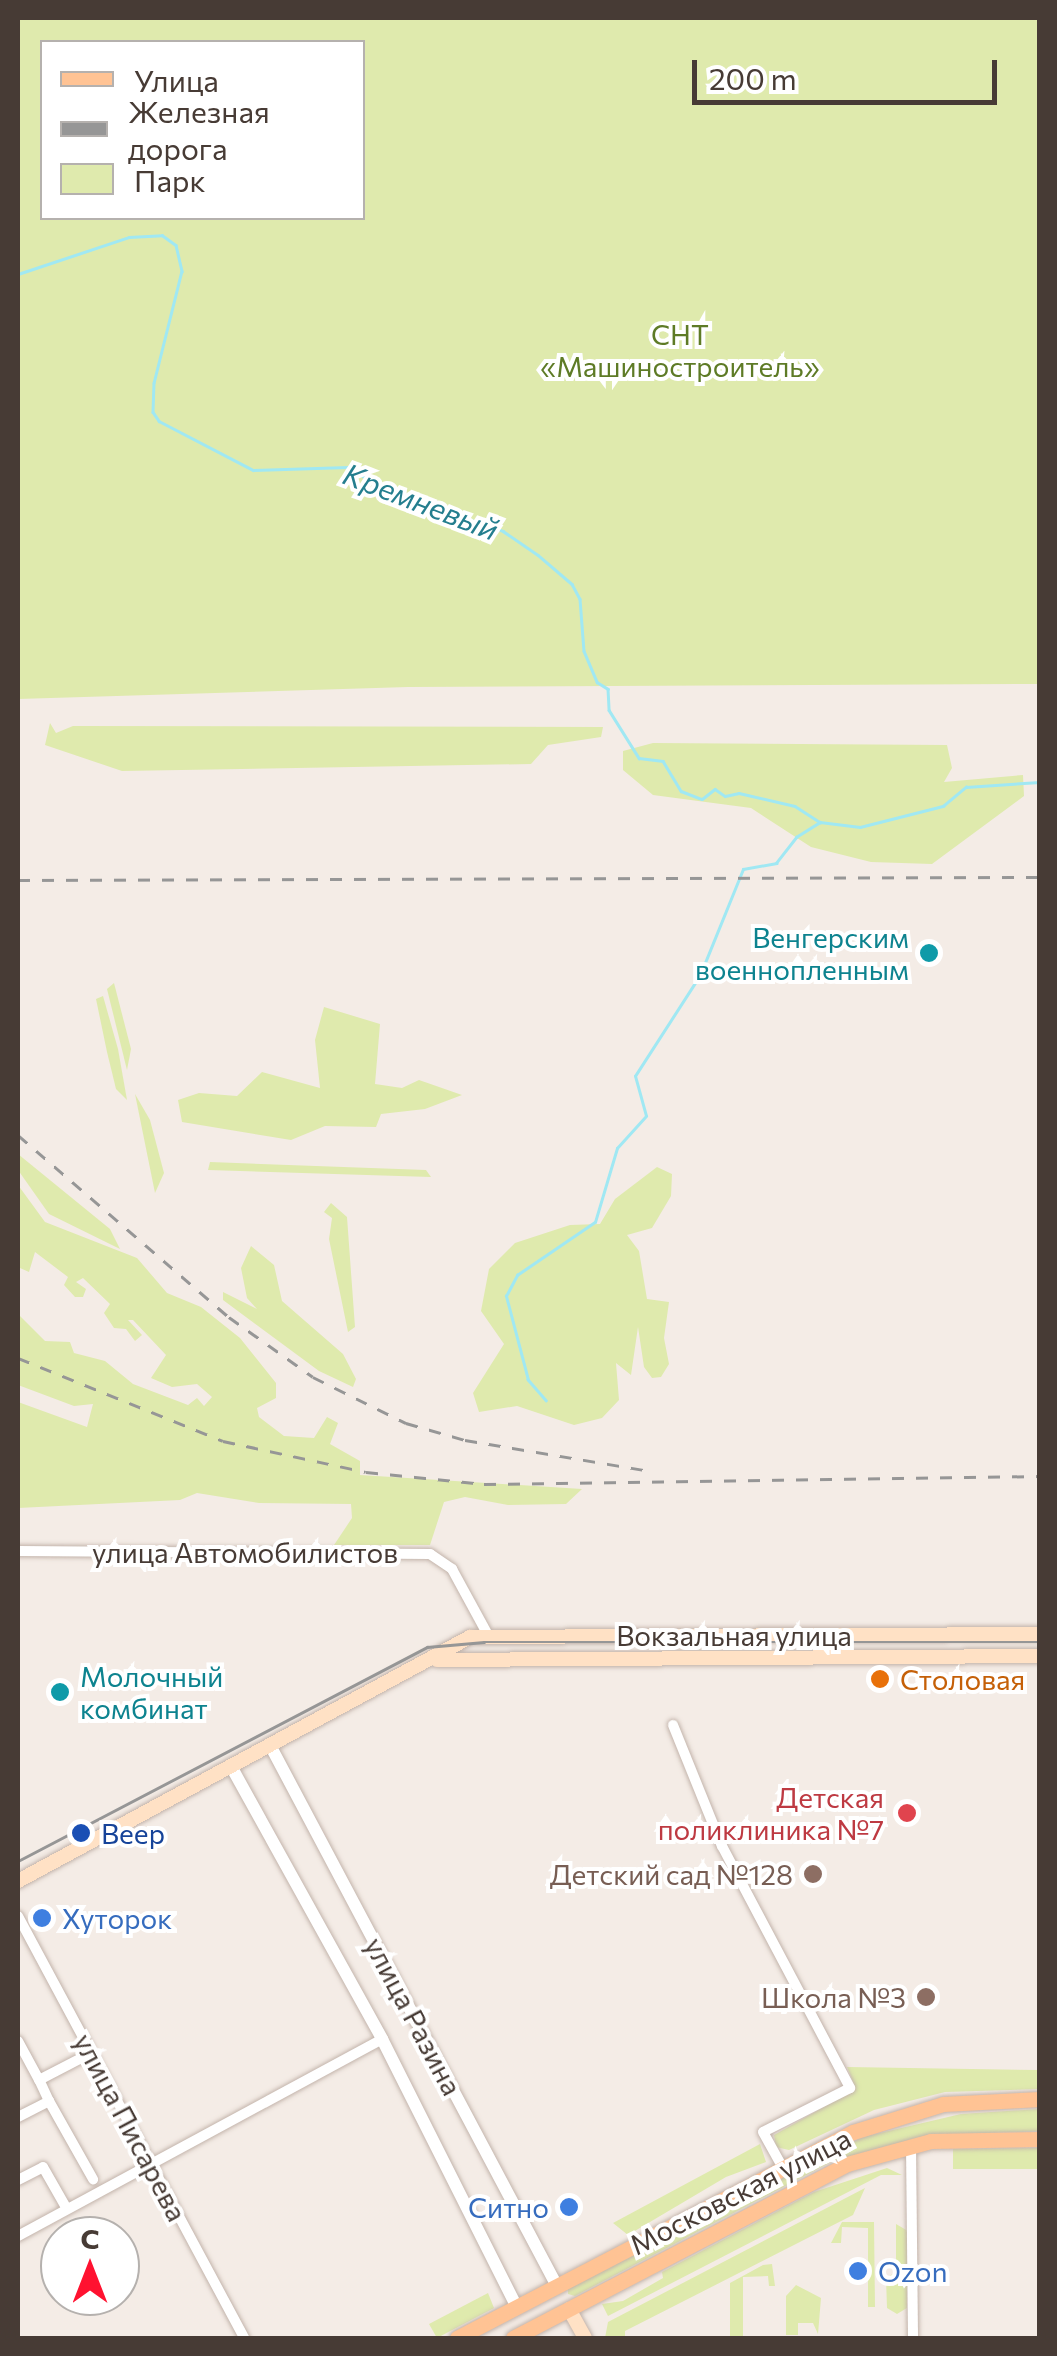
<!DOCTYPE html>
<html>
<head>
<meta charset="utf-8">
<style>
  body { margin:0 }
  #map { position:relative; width:1057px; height:2356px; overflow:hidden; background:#f4ece6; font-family:Commissioner,sans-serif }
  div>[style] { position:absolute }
  .green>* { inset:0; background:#dfeaad }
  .stream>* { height:2.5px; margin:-1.25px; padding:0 1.25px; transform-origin:1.25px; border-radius:1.25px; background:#a0e8f3 }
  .roads { filter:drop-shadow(0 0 2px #c3b4ab) drop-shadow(0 0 2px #c3b4ab) }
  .minor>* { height:10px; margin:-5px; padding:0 5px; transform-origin:5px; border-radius:5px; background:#fff }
  .tertiary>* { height:12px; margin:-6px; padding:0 6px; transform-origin:6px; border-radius:6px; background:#fff }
  .secondary>* { height:14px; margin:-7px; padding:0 7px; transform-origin:7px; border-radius:7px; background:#ffe1c5 }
  .primary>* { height:15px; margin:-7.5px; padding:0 7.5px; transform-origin:7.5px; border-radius:7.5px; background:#ffc394 }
  .tram>* { height:2.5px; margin:-1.25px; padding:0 1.25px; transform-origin:1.25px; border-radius:1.25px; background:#969696 }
  .rail>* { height:2.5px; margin-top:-1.25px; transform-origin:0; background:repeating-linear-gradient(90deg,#969696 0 12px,transparent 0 24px) }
  .dots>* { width:28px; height:28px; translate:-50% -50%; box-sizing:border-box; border:5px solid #fff; border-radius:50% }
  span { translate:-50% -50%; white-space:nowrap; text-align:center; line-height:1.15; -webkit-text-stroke:8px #fff; paint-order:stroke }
  .park-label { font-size:28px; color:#5e7b26 }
  .culture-label { font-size:28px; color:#0d838f }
  .right { translate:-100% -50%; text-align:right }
  .left { translate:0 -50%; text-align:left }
  .street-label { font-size:28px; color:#473b35 }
  .food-label { font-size:28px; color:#c56008 }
  .health-label { font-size:28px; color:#be3a42 }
  .transit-label { font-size:28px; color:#164399 }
  .education-label { font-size:28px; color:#785e54 }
  .shop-label { font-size:28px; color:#366cbe }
  .water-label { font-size:30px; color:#247e8e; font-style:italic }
  .frame { position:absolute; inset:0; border:20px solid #473b35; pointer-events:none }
  .legend { position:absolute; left:40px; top:40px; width:325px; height:180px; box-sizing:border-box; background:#fff; border:2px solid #b5b1ae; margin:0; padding:12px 18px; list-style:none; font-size:30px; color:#473b35 }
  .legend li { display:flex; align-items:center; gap:20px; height:50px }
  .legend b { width:50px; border:2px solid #b5b1ae }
  .north { position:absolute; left:40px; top:2216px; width:100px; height:100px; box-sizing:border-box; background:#fff; border:2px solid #b5b1ae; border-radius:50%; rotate:0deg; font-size:28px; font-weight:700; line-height:40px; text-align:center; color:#473b35 }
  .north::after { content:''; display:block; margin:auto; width:35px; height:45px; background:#ff1230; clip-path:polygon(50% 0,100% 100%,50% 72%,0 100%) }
  .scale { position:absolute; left:692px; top:60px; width:305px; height:45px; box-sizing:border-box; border:5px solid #473b35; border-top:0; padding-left:12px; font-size:30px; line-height:35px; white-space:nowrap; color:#473b35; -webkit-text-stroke:8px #fff; paint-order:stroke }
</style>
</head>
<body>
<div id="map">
  <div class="green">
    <i style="clip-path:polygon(evenodd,18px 18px,1039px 18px,1039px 684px,408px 687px,18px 699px,18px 18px,42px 42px,362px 42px,362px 218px,42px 218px,42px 42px)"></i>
    <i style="clip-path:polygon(50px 723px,56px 733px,73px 726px,603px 727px,601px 737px,548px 745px,531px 764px,122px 771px,45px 745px)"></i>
    <i style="clip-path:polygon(653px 743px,947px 745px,952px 768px,944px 782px,1023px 775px,1024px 796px,932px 864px,871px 862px,811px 847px,751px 808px,653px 795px,623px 770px,623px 751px)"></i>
    <i style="clip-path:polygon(114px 983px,131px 1049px,127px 1070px,107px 989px)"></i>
    <i style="clip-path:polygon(103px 996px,118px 1049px,127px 1100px,116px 1089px,107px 1052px,96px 999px)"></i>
    <i style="clip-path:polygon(324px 1007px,380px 1024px,375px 1084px,402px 1088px,419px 1080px,462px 1095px,425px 1109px,381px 1114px,376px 1127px,325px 1126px,291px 1140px,182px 1122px,178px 1100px,199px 1093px,237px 1096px,262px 1072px,320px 1088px,315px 1040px)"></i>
    <i style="clip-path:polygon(135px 1094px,150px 1120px,164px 1173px,155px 1193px)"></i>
    <i style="clip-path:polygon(18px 1154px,110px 1229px,120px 1249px,49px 1214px,18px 1170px)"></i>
    <i style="clip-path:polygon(210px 1162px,426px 1170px,431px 1177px,208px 1170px)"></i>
    <i style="clip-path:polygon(657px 1167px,672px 1174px,671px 1196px,652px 1228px,627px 1235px,639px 1251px,647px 1299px,669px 1302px,664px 1338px,669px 1364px,661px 1377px,652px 1378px,644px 1367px,638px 1327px,631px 1375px,616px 1363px,619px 1400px,602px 1418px,574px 1425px,517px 1406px,479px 1412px,473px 1393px,504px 1344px,481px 1311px,489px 1269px,515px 1243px,570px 1225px,600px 1224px,615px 1199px)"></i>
    <i style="clip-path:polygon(18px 1185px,45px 1222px,137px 1258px,167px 1293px,201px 1307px,240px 1338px,276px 1383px,276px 1398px,257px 1408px,259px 1417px,284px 1436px,314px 1438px,327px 1417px,338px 1423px,330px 1444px,360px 1461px,360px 1475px,582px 1489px,566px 1504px,508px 1505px,465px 1497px,444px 1502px,430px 1545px,334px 1545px,352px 1518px,351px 1504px,259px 1503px,197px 1493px,180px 1500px,18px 1508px,18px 1402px,87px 1427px,93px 1404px,74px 1406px,18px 1385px,19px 1315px,45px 1341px,70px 1342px,74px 1353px,105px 1361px,133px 1384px,188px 1405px,197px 1398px,204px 1406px,212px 1397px,197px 1384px,172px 1387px,151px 1378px,166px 1355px,133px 1320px,128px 1320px,142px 1335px,135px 1341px,126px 1329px,114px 1328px,104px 1313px,110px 1304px,83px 1278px,76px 1282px,86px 1289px,83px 1297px,75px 1297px,64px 1285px,68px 1277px,35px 1252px,29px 1272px,20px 1268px)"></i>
    <i style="clip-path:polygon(331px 1203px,347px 1217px,355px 1327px,348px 1332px,329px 1239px,332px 1218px,324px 1212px)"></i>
    <i style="clip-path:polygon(251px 1246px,274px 1265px,282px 1301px,343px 1354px,356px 1379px,353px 1387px,319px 1371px,223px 1300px,223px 1292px,257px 1309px,247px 1298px,241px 1268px)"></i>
    <i style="clip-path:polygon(847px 2067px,1039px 2070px,1039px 2089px,945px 2092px,874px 2110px,789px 2150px,776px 2147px,774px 2135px,856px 2089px)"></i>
    <i style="clip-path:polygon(1039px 2109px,1039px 2131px,940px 2135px,833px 2161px,575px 2296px,568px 2294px,568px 2288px,863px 2137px,961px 2114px)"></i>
    <i style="clip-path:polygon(760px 2144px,766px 2162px,726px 2177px,628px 2235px,613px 2223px)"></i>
    <i style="clip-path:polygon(1039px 2148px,1039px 2169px,953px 2169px,953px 2149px)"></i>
    <i style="clip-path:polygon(887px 2168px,902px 2175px,881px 2175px,608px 2316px,602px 2304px,623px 2301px,663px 2278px,662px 2272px,814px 2192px)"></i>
    <i style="clip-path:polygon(865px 2188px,853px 2215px,625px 2331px,625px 2338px,605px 2338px,608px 2322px)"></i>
    <i style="clip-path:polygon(842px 2222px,874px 2222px,875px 2307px,868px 2307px,868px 2228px,842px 2227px,841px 2243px,831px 2243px)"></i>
    <i style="clip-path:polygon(896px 2224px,908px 2231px,907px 2308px,897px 2314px,887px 2308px,886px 2278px,896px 2272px)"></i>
    <i style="clip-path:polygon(772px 2264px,775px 2286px,769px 2286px,768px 2276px,743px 2277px,743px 2338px,730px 2338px,730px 2283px,763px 2265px)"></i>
    <i style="clip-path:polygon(796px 2285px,821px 2298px,818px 2334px,813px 2323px,798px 2323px,798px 2335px,786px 2335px,786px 2296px)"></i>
    <i style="clip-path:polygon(488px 2293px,494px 2308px,437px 2338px,429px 2324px)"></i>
  </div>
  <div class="stream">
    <i style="left:18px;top:274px;width:117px;rotate:-18.4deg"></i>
    <i style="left:129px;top:237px;width:33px;rotate:-3deg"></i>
    <i style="left:162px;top:235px;width:17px;rotate:36deg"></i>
    <i style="left:176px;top:245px;width:27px;rotate:77deg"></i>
    <i style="left:182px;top:271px;width:115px;rotate:104deg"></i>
    <i style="left:154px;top:383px;width:29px;rotate:92deg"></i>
    <i style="left:153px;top:412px;width:11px;rotate:56deg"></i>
    <i style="left:159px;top:421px;width:106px;rotate:27.5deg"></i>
    <i style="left:253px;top:470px;width:95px;rotate:-1.8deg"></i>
    <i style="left:348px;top:467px;width:46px;rotate:31.6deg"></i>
    <i style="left:387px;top:491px;width:123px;rotate:19deg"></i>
    <i style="left:503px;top:531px;width:42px;rotate:34.4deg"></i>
    <i style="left:538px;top:555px;width:45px;rotate:40.5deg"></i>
    <i style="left:572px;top:584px;width:17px;rotate:62deg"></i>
    <i style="left:580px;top:599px;width:52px;rotate:85.6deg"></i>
    <i style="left:584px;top:651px;width:34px;rotate:67deg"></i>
    <i style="left:597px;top:682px;width:13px;rotate:32deg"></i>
    <i style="left:608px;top:689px;width:21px;rotate:87deg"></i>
    <i style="left:609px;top:710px;width:57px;rotate:58deg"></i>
    <i style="left:639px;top:758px;width:24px;rotate:7deg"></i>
    <i style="left:663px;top:761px;width:35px;rotate:59deg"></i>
    <i style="left:681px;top:791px;width:22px;rotate:21deg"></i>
    <i style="left:702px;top:799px;width:16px;rotate:-38deg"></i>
    <i style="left:715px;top:789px;width:12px;rotate:35deg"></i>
    <i style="left:725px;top:796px;width:14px;rotate:-12deg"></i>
    <i style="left:739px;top:793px;width:57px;rotate:13.1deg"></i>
    <i style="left:795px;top:806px;width:30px;rotate:33deg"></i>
    <i style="left:820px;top:822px;width:40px;rotate:7.1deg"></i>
    <i style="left:860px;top:827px;width:86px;rotate:-14.2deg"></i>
    <i style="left:943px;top:806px;width:30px;rotate:-40deg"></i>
    <i style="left:966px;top:787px;width:74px;rotate:-3.9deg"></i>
    <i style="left:546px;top:1401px;width:28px;rotate:-131deg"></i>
    <i style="left:528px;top:1380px;width:87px;rotate:-104.7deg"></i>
    <i style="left:506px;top:1296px;width:24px;rotate:-62deg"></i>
    <i style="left:517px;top:1275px;width:94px;rotate:-34.2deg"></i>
    <i style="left:595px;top:1222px;width:77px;rotate:-73.4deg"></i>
    <i style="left:617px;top:1148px;width:43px;rotate:-47.8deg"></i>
    <i style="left:646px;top:1116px;width:41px;rotate:-105.4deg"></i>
    <i style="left:635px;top:1076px;width:120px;rotate:-57.2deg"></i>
    <i style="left:700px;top:975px;width:114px;rotate:-67.9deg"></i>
    <i style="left:743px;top:869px;width:34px;rotate:-10deg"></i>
    <i style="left:776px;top:863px;width:33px;rotate:-52deg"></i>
    <i style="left:796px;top:837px;width:28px;rotate:-32deg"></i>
  </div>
  <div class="roads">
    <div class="minor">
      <i style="left:18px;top:1551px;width:412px;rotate:0.4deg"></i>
      <i style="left:430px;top:1554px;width:27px;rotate:34deg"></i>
      <i style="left:452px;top:1569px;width:75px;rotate:61.4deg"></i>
      <i style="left:673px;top:1725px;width:131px;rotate:68deg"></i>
      <i style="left:722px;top:1846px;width:274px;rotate:62.1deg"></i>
      <i style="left:850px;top:2088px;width:97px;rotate:153.2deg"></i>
      <i style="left:763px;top:2132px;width:39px;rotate:61deg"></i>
      <i style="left:18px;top:1916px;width:479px;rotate:61.8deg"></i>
      <i style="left:18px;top:2041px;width:44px;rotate:61.7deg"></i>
      <i style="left:49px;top:2101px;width:90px;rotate:60.6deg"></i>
      <i style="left:18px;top:2117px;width:35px;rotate:-27deg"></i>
      <i style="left:49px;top:2101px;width:23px;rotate:-115deg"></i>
      <i style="left:39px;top:2080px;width:59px;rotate:-27.4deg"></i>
      <i style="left:911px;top:2145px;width:193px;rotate:89.4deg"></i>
      <i style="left:18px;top:2180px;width:28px;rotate:-27deg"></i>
      <i style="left:43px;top:2167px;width:48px;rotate:60.3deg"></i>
      <i style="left:18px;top:2236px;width:414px;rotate:-28.4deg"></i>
    </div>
    <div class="tertiary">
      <i style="left:271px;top:1747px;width:610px;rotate:62.05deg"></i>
      <i style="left:232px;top:1768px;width:310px;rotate:61deg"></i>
      <i style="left:382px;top:2039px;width:300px;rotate:63.3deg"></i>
    </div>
    <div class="secondary">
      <i style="left:437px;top:1660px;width:603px;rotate:-0.38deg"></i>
      <i style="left:18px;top:1881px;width:514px;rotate:-28.36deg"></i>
      <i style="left:470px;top:1637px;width:570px;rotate:-0.3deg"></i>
      <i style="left:569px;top:2309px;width:33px;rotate:61deg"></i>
    </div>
    <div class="primary">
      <i style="left:457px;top:2338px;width:446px;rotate:-27.5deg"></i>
      <i style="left:853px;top:2132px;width:94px;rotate:-17.3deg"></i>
      <i style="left:943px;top:2104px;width:97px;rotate:-3deg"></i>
      <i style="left:513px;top:2338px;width:377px;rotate:-27.5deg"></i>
      <i style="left:847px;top:2164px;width:87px;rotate:-15.3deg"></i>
      <i style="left:931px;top:2141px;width:109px;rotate:-1.1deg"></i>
    </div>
  </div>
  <div class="tram">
    <i style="left:18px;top:1861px;width:462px;rotate:-27.6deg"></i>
    <i style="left:427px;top:1647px;width:57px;rotate:-5deg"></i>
    <i style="left:484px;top:1642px;width:556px"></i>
  </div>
  <div class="rail">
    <i style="left:18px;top:880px;width:1022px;rotate:-0.17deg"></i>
    <i style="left:18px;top:1135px;width:279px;rotate:40.8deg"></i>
    <i style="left:229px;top:1317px;width:103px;rotate:35.5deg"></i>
    <i style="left:313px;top:1377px;width:104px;rotate:26.3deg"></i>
    <i style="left:406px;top:1423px;width:61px;rotate:16.1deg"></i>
    <i style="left:465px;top:1440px;width:181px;rotate:9.5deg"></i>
    <i style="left:18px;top:1358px;width:221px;rotate:22deg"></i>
    <i style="left:223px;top:1441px;width:146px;rotate:12.2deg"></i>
    <i style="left:366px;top:1472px;width:119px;rotate:5.8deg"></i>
    <i style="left:484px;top:1484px;width:556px;rotate:-0.82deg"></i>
  </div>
  <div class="dots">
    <i style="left:929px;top:953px;background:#0f9aa8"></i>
    <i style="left:880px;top:1679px;background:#e8710a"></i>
    <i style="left:60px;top:1692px;background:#0f9aa8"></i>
    <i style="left:907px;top:1813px;background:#e0444e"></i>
    <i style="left:81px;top:1833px;background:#1a4fb4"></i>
    <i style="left:813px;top:1874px;background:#8d6e63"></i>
    <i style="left:42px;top:1918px;background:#3f7fe0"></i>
    <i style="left:926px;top:1997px;background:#8d6e63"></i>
    <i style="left:569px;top:2207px;background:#3f7fe0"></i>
    <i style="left:858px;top:2271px;background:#3f7fe0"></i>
  </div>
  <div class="park-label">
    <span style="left:680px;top:350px">СНТ<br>«Машиностроитель»</span>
  </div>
  <div class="culture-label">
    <span class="right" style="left:909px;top:953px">Венгерским<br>военнопленным</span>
    <span class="left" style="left:80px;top:1692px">Молочный<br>комбинат</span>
  </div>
  <div class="street-label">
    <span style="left:245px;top:1552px">улица Автомобилистов</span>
    <span style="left:734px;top:1635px">Вокзальная улица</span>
    <span style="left:414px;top:2016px;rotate:62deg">улица Разина</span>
    <span style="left:131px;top:2127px;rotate:62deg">улица Писарева</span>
    <span style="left:740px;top:2191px;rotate:-27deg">Московская улица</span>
  </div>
  <div class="food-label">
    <span class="left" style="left:900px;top:1679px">Столовая</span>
  </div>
  <div class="health-label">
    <span class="right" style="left:884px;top:1813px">Детская<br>поликлиника №7</span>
  </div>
  <div class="transit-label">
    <span class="left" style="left:101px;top:1833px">Веер</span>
  </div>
  <div class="education-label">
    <span class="right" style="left:793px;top:1874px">Детский сад №128</span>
    <span class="right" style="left:906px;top:1997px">Школа №3</span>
  </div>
  <div class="shop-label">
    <span class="left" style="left:62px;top:1918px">Хуторок</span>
    <span class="right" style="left:549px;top:2207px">Ситно</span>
    <span class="left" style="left:878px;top:2271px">Ozon</span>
  </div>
  <div class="water-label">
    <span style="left:421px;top:501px;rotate:21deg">Кремневый</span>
  </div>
  <div class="frame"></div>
  <ul class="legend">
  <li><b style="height:12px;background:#ffc394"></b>Улица</li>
  <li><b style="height:12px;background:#969696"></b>Железная дорога</li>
  <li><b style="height:28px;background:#dfeaad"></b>Парк</li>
  </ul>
  <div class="north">С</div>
  <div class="scale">200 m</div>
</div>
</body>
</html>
